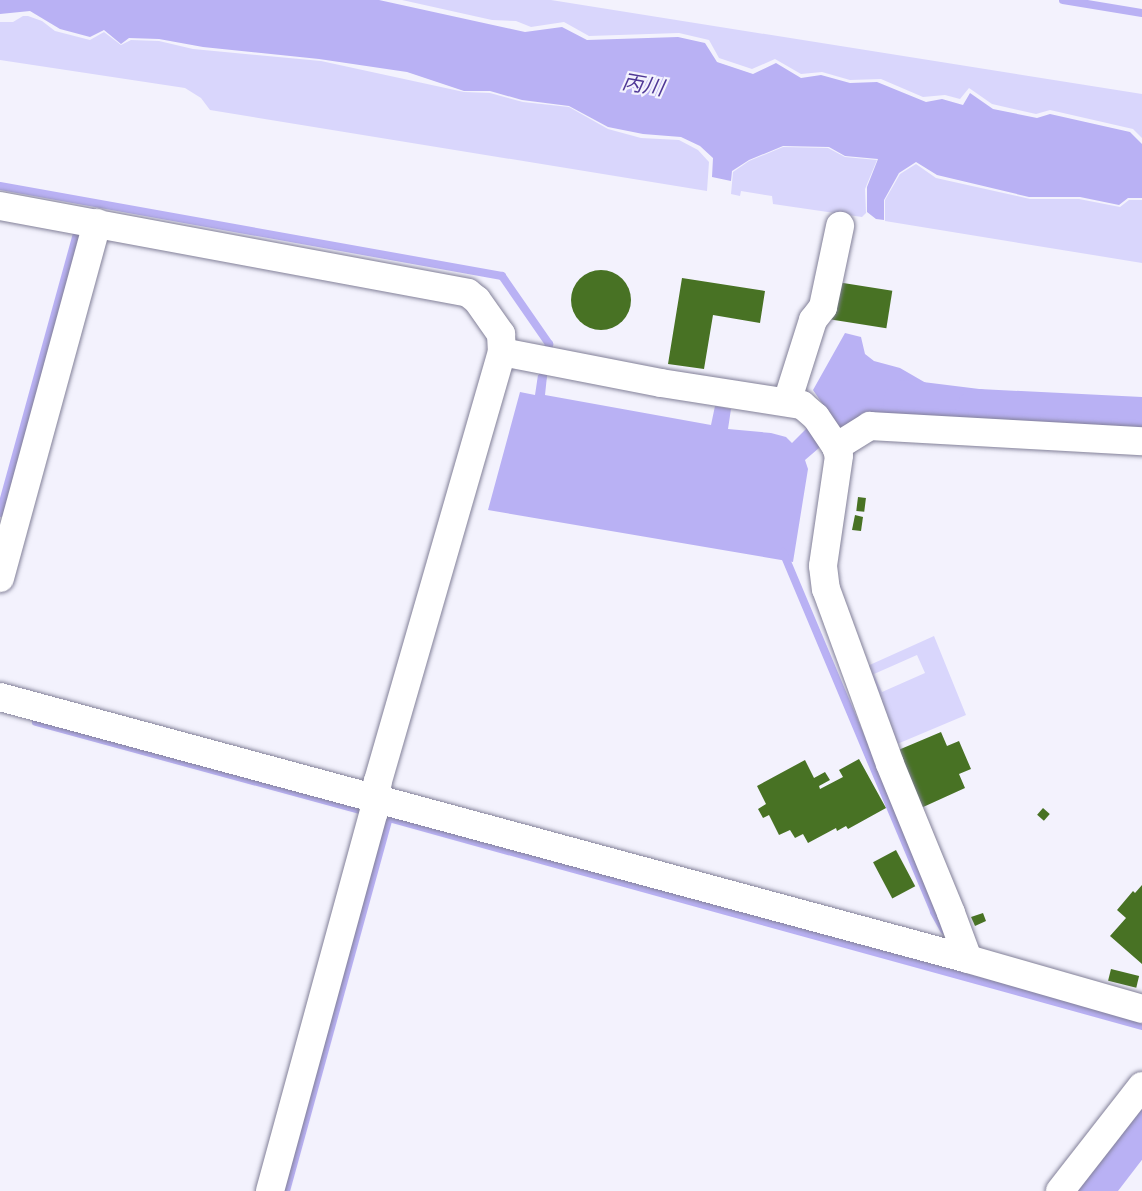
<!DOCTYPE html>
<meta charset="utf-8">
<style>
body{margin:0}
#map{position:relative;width:1142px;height:1191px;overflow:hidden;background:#f3f2fd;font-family:"PT Sans","Noto Sans JP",sans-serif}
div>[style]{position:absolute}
.green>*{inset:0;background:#d9d6fc}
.water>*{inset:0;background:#b9b1f4}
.stream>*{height:8px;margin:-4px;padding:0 4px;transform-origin:4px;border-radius:4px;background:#b9b1f4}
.river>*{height:46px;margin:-23px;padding:0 23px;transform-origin:23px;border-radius:23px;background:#b9b1f4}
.building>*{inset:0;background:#487224;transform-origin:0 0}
.round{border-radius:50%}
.roads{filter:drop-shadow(0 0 2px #828098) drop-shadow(0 0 2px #828098)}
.minor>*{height:28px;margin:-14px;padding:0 14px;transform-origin:14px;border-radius:14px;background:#fff}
span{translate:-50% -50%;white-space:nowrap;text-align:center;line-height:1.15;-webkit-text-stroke:4.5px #f3f2fd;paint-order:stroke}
.water-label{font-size:21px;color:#4f3896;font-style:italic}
</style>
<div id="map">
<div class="green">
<i style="clip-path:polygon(402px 0,551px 0,1142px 94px,1142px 138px,1133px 129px,1050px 110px,1036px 114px,992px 104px,969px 88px,960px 99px,945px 95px,923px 97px,881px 79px,850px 80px,822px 72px,801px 74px,775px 59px,752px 69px,719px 58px,709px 40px,679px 33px,589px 36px,564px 22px,531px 27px,516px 21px,492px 20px)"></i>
<i style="clip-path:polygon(23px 16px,28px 16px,42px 21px,55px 31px,90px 40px,104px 32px,121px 45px,131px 40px,159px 41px,193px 49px,321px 61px,464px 92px,490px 93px,523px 102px,569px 107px,608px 129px,641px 138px,679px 140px,698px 150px,709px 162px,707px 191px,210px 110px,201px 98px,185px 88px,0 60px,0 22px,13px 22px)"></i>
<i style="clip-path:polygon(783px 147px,828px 148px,845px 157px,877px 160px,865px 189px,866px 213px,862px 217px,773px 204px,772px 196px,741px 191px,740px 196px,731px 194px,733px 172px,749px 161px)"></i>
<i style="clip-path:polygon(916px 164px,936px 178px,1030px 199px,1079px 199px,1120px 207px,1129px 200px,1142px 200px,1142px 263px,885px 221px,885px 200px,900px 174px)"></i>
<i style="clip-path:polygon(evenodd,934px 636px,966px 715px,890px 747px,863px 668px,934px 636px,917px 655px,925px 673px,882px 692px,874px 674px,917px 655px)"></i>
</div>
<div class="water">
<i style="clip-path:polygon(0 0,379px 0,525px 32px,562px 27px,587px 40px,678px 37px,705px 43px,717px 62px,753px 74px,776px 63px,801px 78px,821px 75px,850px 83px,877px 82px,926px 102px,942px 99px,963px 105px,970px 93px,993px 109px,1037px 118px,1050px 114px,1130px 132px,1142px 144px,1142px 198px,1128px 198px,1119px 205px,1080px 197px,1029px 197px,937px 175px,916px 162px,899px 173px,884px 200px,884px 220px,876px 219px,867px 212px,867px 187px,878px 159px,845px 156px,829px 147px,783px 146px,749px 160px,732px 171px,731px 181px,712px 177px,713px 158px,700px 146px,681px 137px,643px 134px,608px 127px,569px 106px,522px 100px,490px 91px,464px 91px,407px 72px,319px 59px,203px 47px,159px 39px,129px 38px,121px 44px,104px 30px,90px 37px,60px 29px,30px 11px,0 14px)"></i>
<i style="clip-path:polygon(845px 333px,861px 337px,865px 354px,874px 361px,900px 368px,945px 394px,970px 398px,967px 421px,863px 415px,819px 448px,805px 460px,808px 469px,793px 562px,488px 510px,520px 392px,535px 395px,538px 375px,547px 376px,545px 395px,711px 425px,715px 406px,731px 409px,728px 429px,771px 433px,786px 437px,792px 443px,826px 409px,813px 390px)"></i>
</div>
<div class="stream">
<i style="left:1063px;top:0;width:80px;rotate:9.3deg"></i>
<i style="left:0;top:186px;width:510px;rotate:10.16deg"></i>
<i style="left:502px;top:276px;width:83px;rotate:55.3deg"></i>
<i style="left:549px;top:344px;width:42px;rotate:101deg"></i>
<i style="left:0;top:513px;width:298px;rotate:-74.6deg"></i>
<i style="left:783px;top:552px;width:390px;rotate:67.2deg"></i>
<i style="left:934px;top:912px;width:21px;rotate:61deg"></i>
<i style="left:36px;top:722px;width:339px;rotate:15.2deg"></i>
<i style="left:385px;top:817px;width:785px;rotate:15.43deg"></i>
<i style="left:286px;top:1191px;width:385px;rotate:-74.6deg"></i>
</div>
<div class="river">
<i style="left:906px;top:403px;width:73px;rotate:7.1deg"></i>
<i style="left:978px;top:412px;width:164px;rotate:2.8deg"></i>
<i style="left:1089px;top:1191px;width:87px;rotate:-52.5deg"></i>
</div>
<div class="building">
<i class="round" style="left:571px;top:270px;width:60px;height:60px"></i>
<i style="clip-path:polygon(682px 278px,765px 291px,760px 323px,713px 315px,704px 369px,668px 364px)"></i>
<i style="left:837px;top:282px;width:56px;height:38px;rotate:9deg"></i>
<i style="left:858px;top:497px;width:8px;height:14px;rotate:7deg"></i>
<i style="clip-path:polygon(855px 515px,863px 517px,861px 531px,852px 530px)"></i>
<i style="clip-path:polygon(941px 732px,947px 746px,959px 741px,971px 769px,959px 774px,965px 788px,921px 808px,896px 751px)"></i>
<i style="clip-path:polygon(859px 759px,886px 808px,848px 829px,846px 826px,837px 831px,836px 828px,808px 843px,803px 834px,795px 838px,790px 830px,779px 835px,769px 815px,763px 818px,758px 809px,766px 804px,757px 786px,805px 760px,814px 778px,825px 772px,830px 780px,819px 786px,820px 789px,843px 777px,839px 770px)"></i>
<i style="left:1043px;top:808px;width:9px;height:9px;rotate:41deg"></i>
<i style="left:896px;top:850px;width:41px;height:26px;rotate:62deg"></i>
<i style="clip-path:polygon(1142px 885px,1142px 964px,1110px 936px,1126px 918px,1117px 910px,1133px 891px,1135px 893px)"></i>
<i style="clip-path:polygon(983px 913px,986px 921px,975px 926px,971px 917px)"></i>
<i style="left:1111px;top:969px;width:29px;height:12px;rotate:14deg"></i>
</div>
<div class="roads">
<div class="minor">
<i style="left:0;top:206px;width:476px;rotate:10.5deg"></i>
<i style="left:468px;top:293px;width:11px;rotate:38deg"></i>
<i style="left:477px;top:300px;width:42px;rotate:54.8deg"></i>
<i style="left:501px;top:334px;width:18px;rotate:87deg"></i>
<i style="left:787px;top:402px;width:86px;rotate:-72.4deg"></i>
<i style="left:813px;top:320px;width:16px;rotate:-52deg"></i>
<i style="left:823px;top:307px;width:83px;rotate:-78.1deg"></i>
<i style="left:836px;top:447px;width:40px;rotate:-32deg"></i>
<i style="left:870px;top:426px;width:272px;rotate:3.2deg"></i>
<i style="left:0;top:578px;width:368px;rotate:-74.7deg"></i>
<i style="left:0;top:697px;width:1003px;rotate:15.14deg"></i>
<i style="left:968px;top:959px;width:181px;rotate:16deg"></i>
<i style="left:270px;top:1191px;width:393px;rotate:-74.7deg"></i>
<i style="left:374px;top:812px;width:31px;rotate:-83deg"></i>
<i style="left:378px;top:781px;width:447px;rotate:-73.9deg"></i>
<i style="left:502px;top:352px;width:162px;rotate:11deg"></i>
<i style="left:661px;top:383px;width:143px;rotate:8.9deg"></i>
<i style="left:802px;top:405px;width:18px;rotate:41deg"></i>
<i style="left:816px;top:417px;width:36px;rotate:56deg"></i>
<i style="left:836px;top:447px;width:9px;rotate:72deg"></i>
<i style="left:839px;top:456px;width:111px;rotate:98.3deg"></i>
<i style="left:823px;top:566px;width:23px;rotate:83deg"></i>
<i style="left:826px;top:589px;width:186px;rotate:69.9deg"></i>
<i style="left:890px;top:764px;width:161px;rotate:67.7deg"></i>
<i style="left:951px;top:913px;width:49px;rotate:69.7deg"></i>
<i style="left:1060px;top:1191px;width:133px;rotate:-52deg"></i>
</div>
</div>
<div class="water-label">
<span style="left:643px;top:85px;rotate:10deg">丙川</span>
</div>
</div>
